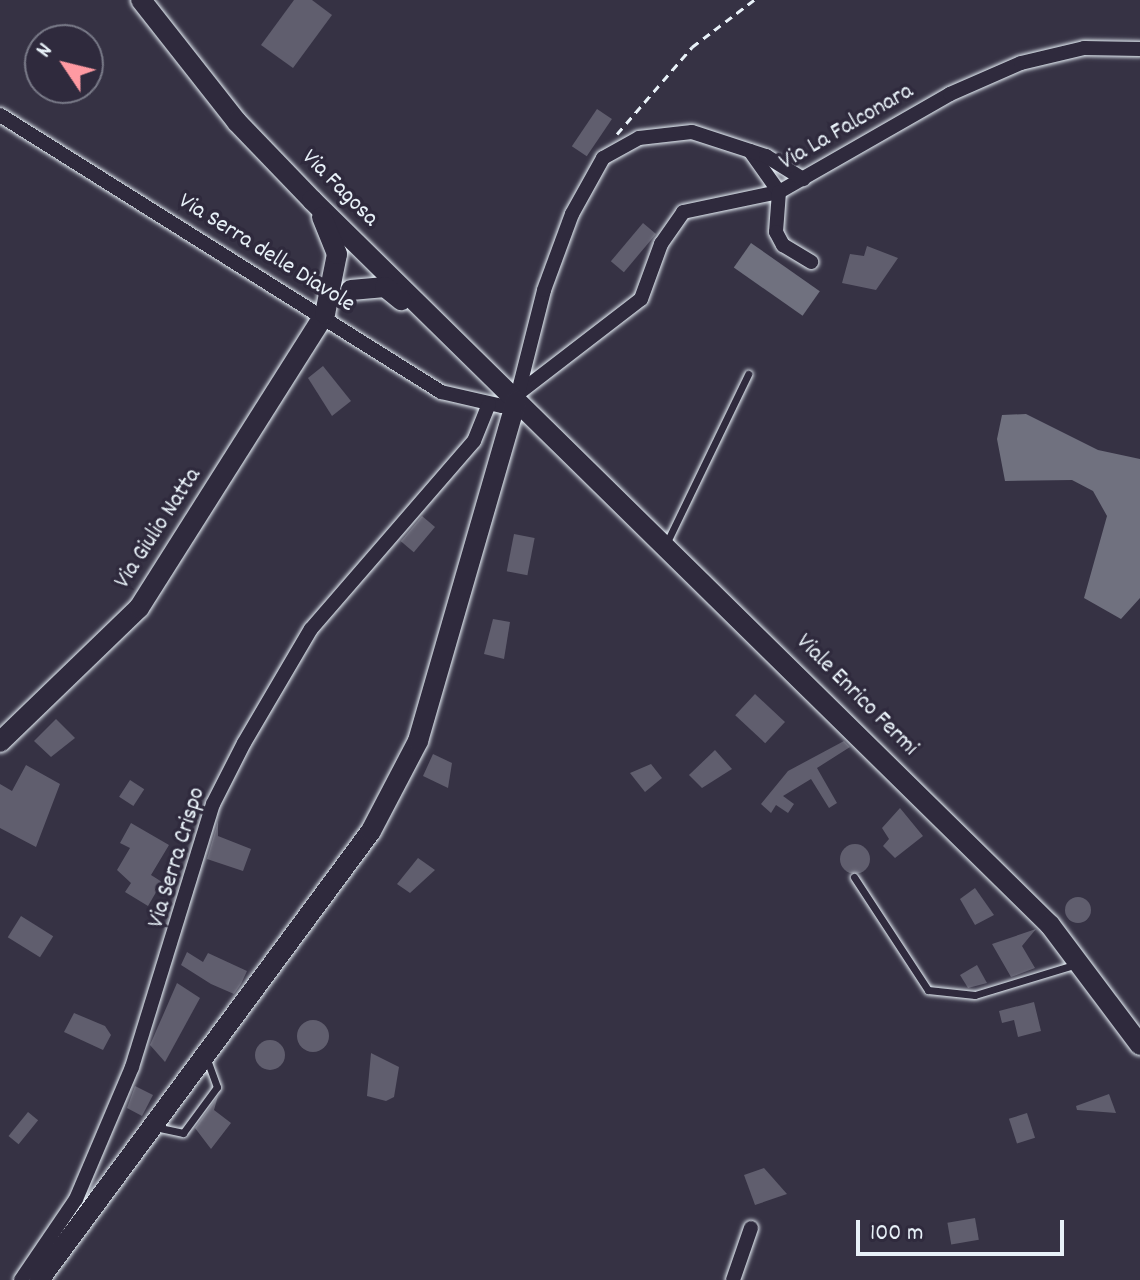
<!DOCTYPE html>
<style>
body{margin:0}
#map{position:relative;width:1140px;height:1280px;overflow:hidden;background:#363244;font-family:Dekko,sans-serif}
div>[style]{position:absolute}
.water>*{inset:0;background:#70717f;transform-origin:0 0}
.building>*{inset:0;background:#605e6e;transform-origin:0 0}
.round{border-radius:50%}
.path>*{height:3px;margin-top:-1.5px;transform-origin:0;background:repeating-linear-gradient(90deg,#e8f1f8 0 8px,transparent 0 14px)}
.roads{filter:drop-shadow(0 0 2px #e8f1f8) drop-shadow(0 0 2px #e8f1f8)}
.lane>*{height:7px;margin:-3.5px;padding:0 3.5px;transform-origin:3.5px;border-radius:3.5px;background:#2f2a3d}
.street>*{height:14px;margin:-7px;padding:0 7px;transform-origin:7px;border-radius:7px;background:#2f2a3d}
.secondary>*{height:20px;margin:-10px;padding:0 10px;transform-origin:10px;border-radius:10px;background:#2f2a3d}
span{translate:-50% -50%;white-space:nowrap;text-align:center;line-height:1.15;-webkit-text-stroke:7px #2f2a3d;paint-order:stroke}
.street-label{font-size:24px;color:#e8f1f8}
.north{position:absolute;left:24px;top:24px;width:80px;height:80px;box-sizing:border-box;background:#2f2a3d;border:2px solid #797a88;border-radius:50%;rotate:305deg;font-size:22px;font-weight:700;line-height:32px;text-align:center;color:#e8f1f8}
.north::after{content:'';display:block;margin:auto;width:28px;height:36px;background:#ff9aa2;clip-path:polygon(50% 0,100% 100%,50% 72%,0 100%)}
.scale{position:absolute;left:856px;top:1220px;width:208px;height:36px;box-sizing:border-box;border:4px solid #e8f1f8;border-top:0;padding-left:10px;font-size:24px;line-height:28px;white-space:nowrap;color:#e8f1f8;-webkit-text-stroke:6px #2f2a3d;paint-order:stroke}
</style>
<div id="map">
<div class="water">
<i style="left:751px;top:243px;width:84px;height:30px;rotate:35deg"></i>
<i style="clip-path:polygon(1026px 414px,1098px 450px,1140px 459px,1140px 598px,1121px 619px,1084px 598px,1107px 516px,1093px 491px,1072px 480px,1005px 481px,997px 439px,1002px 415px)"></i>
</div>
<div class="building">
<i style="clip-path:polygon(294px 0,312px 0,332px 15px,293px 68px,261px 45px)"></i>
<i style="left:597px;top:109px;width:18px;height:45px;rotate:34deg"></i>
<i style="left:643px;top:223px;width:17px;height:50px;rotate:40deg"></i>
<i style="clip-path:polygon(867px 246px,898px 258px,876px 290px,842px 283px,850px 254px,864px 256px)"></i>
<i style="clip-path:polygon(323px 366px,351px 401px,332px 416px,308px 378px)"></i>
<i style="left:422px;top:516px;width:17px;height:33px;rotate:40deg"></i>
<i style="left:514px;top:534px;width:21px;height:38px;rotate:11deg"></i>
<i style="clip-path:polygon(493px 619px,510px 622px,504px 659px,484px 654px)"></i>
<i style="left:755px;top:694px;width:41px;height:29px;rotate:43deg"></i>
<i style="clip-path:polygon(56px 719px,75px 738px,51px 757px,34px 741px)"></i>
<i style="clip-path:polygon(844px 741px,850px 747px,817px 768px,837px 803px,829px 808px,811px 779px,783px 796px,794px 804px,788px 813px,776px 805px,771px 813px,761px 804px,788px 771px)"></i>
<i style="clip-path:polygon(715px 750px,732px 769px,702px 788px,689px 775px)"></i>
<i style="clip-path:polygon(433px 754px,452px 763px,448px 788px,423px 776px)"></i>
<i style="clip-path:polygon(651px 764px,662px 778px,645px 792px,630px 773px)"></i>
<i style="clip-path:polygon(26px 765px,60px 784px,36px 847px,0 828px,0 784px,12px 791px)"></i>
<i style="left:130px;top:780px;width:17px;height:20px;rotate:33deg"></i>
<i style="clip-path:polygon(900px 808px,923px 836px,895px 858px,883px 846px,889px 839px,882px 828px)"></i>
<i style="clip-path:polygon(218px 821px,218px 836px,251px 849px,243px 871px,207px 859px)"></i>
<i style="clip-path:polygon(131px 823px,169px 845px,151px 875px,162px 882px,148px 906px,125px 892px,131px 883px,117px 870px,130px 848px,120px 843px)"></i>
<i class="round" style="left:840px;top:844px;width:30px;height:30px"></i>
<i style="clip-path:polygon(418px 858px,435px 870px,410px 893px,397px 884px)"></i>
<i style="clip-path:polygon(975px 888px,994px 915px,975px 925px,960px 899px)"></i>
<i class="round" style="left:1065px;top:897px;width:26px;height:26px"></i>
<i style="left:21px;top:916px;width:38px;height:25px;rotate:32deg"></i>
<i style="clip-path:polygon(1036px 929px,1022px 946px,1035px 968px,1011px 977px,992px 944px)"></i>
<i style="clip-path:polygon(187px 952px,203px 962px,208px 953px,247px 971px,241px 984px,234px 994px,211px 984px,181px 965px)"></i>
<i style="clip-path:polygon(977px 965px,987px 983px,968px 988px,960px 975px)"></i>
<i style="clip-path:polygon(177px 983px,200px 998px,165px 1062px,150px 1045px)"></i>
<i style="clip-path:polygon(1034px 1002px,1041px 1031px,1018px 1037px,1014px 1020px,1002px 1023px,999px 1011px)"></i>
<i style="clip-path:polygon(74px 1013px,105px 1026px,111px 1035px,103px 1050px,64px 1032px)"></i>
<i class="round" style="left:297px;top:1020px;width:32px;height:32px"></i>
<i class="round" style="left:255px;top:1040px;width:30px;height:30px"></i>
<i style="clip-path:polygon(371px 1053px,399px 1067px,394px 1097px,386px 1101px,367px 1096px)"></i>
<i style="clip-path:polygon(135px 1086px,153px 1095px,142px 1116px,127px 1108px)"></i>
<i style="clip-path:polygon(1109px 1094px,1116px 1113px,1077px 1110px,1076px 1106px)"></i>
<i style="clip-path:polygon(218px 1096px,214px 1110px,231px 1123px,211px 1149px,195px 1128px)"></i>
<i style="left:28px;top:1112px;width:13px;height:31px;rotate:39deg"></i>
<i style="left:1027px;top:1113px;width:26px;height:19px;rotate:72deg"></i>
<i style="clip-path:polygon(764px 1168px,787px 1194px,755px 1205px,744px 1175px)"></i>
<i style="left:975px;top:1218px;width:22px;height:28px;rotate:80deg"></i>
</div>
<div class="path">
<i style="left:617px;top:134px;width:115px;rotate:-49.2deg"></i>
<i style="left:692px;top:47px;width:78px;rotate:-37.2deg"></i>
</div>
<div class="roads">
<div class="lane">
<i style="left:666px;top:544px;width:189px;rotate:-64.2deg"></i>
<i style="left:854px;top:877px;width:135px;rotate:56.8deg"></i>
<i style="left:928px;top:990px;width:47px;rotate:6.1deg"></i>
<i style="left:975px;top:995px;width:107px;rotate:-16.9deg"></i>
<i style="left:155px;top:1127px;width:29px;rotate:12deg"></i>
<i style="left:183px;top:1133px;width:57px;rotate:-53.5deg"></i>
<i style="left:217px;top:1087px;width:30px;rotate:-110deg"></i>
</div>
<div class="street">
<i style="left:0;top:115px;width:521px;rotate:32.13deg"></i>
<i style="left:441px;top:392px;width:63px;rotate:12.9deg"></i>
<i style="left:502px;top:406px;width:175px;rotate:-37.6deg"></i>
<i style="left:641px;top:299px;width:59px;rotate:-70deg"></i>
<i style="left:661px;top:244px;width:39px;rotate:-55deg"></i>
<i style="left:683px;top:212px;width:98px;rotate:-11.8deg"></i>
<i style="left:779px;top:192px;width:197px;rotate:-29.8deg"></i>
<i style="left:950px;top:94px;width:77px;rotate:-23.6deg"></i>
<i style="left:1021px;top:63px;width:65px;rotate:-13.4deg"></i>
<i style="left:1084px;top:48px;width:56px;rotate:1deg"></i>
<i style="left:750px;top:151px;width:50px;rotate:54.7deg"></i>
<i style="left:779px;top:192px;width:40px;rotate:94.3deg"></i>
<i style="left:776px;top:232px;width:15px;rotate:62deg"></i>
<i style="left:783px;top:245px;width:33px;rotate:31deg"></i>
<i style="left:516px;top:401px;width:114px;rotate:-75.8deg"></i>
<i style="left:544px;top:290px;width:81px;rotate:-69.8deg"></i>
<i style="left:572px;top:214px;width:64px;rotate:-61deg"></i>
<i style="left:603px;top:158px;width:41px;rotate:-29.1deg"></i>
<i style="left:639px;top:138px;width:53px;rotate:-6.5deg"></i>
<i style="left:692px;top:132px;width:78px;rotate:18deg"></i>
<i style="left:766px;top:156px;width:44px;rotate:31.9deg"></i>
<i style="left:21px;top:1280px;width:98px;rotate:-55.8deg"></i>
<i style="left:76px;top:1199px;width:143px;rotate:-67deg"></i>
<i style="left:132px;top:1067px;width:275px;rotate:-72.9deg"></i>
<i style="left:213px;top:804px;width:68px;rotate:-63.1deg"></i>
<i style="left:244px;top:743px;width:132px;rotate:-59.6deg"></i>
<i style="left:311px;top:629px;width:249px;rotate:-49.1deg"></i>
<i style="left:474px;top:441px;width:40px;rotate:-68deg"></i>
<i style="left:733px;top:1280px;width:55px;rotate:-70.9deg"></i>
</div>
<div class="secondary">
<i style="left:141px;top:0;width:155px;rotate:51.8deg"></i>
<i style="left:237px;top:122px;width:108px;rotate:46.1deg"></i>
<i style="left:312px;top:200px;width:1035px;rotate:44.49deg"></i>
<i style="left:1050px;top:925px;width:150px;rotate:53.1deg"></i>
<i style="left:351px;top:290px;width:34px;rotate:-5deg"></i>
<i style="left:385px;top:287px;width:21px;rotate:39deg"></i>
<i style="left:0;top:742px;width:193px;rotate:-44deg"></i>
<i style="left:139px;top:608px;width:348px;rotate:-57.7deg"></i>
<i style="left:325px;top:314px;width:61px;rotate:-78.7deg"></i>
<i style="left:337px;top:254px;width:40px;rotate:-112deg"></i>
<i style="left:39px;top:1280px;width:558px;rotate:-53.52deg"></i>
<i style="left:371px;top:831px;width:102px;rotate:-62.4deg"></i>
<i style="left:418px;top:741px;width:354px;rotate:-73.9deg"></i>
</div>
</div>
<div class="street-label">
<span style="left:847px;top:128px;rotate:-30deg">Via La Falconara</span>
<span style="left:339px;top:189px;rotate:45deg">Via Fagosa</span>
<span style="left:266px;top:254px;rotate:32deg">Via Serra delle Diavole</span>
<span style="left:159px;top:529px;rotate:-57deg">Via Giulio Natta</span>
<span style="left:856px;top:696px;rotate:45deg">Viale Enrico Fermi</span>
<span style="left:178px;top:858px;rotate:-73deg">Via Serra Crispo</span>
</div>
<div class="north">N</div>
<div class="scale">100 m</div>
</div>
